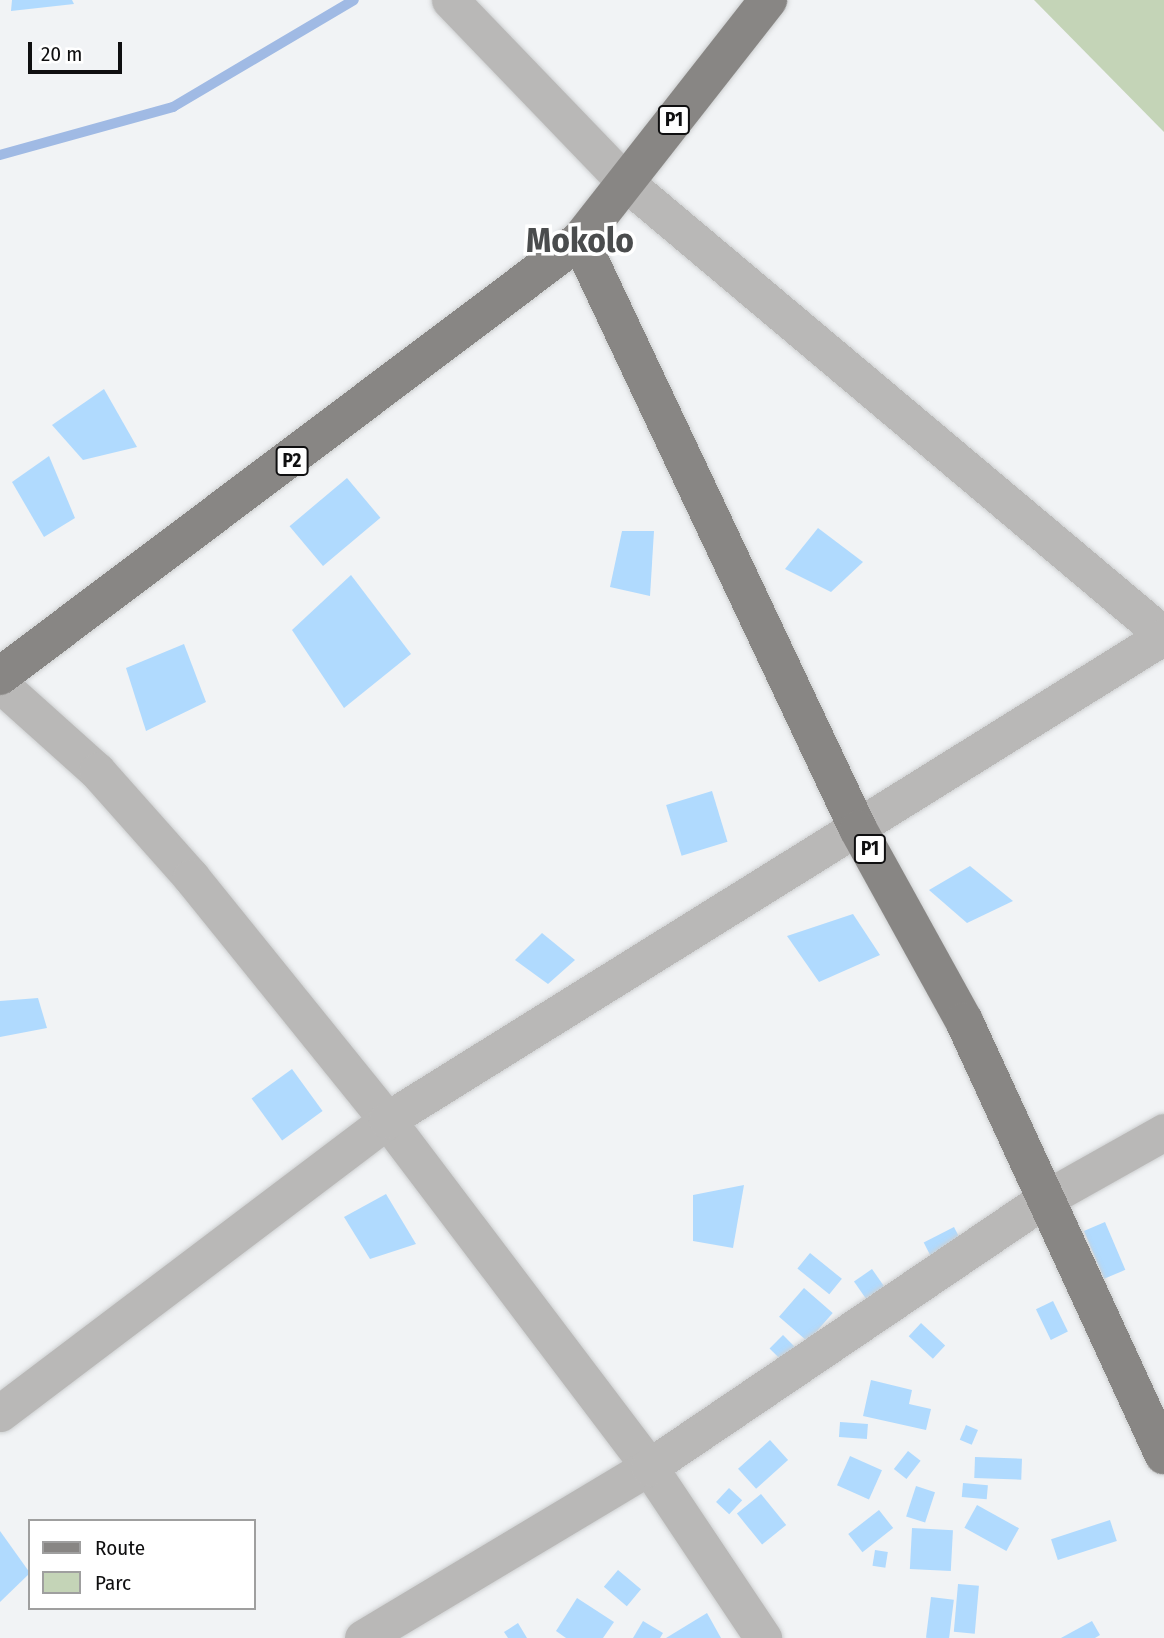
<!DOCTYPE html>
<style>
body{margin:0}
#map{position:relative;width:1164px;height:1638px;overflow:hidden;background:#f1f3f5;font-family:"Fira Sans Condensed",sans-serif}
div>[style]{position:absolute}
.green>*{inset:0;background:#c4d4b7}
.stream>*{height:10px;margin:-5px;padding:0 5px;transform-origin:5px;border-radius:5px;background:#a0bae4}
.building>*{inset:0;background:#b0dafe;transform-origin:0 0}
.roads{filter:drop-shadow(0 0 2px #cdcfd0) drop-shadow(0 0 2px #cdcfd0)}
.minor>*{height:37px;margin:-18.5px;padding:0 18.5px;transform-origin:18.5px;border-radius:18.5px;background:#b9b8b7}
.primary>*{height:38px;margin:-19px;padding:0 19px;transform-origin:19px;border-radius:19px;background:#888684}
span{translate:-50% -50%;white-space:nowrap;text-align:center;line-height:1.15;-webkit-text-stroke:7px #fff;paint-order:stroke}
.shield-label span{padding:2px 5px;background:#fff;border:2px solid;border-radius:5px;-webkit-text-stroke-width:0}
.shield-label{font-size:19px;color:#0f0f10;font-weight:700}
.town-label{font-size:35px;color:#4a4c4d;font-weight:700}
.legend{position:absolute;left:28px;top:1519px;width:228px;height:91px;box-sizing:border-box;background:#fff;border:2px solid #9f9f9f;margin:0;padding:9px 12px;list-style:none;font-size:21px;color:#0f0f10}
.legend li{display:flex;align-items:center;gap:14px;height:35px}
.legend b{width:35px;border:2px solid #9f9f9f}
.scale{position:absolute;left:28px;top:42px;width:94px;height:32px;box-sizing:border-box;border:4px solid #0f0f10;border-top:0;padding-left:9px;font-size:21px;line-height:24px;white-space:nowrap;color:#0f0f10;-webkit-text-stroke:5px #fff;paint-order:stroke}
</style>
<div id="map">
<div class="green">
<i style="clip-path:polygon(1034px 0,1164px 0,1164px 132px)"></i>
</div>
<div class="stream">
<i style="left:0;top:155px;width:180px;rotate:-15.5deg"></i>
<i style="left:173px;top:107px;width:210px;rotate:-30.6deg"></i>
</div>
<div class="building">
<i style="clip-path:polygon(12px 0,72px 0,74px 4px,11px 11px)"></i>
<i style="clip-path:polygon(104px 389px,137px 447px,83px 460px,52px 425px)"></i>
<i style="clip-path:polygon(49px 456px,75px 518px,44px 537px,12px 482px)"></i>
<i style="left:347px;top:478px;width:52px;height:75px;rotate:50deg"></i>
<i style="clip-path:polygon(818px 528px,863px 562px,831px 592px,785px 569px)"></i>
<i style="clip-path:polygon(622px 531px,654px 531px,650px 596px,610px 587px)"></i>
<i style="clip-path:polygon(351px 575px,411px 654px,344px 708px,292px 630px)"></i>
<i style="clip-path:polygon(184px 644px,206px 702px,146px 731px,126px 668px)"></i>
<i style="left:712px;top:791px;width:53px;height:48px;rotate:73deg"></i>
<i style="clip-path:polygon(970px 866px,1013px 901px,967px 923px,929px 890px)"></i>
<i style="clip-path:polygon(853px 914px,880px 955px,819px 982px,787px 936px)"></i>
<i style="clip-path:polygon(542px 933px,575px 960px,548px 984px,515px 960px)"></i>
<i style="clip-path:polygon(38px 998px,47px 1028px,0 1037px,0 1001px)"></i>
<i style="left:292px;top:1069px;width:52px;height:50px;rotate:54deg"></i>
<i style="clip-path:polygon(744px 1185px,733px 1248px,693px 1241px,693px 1195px)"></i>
<i style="clip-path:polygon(386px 1194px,416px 1244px,370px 1259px,344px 1217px)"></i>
<i style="left:1105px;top:1222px;width:52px;height:23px;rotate:67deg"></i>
<i style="left:954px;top:1227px;width:18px;height:34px;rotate:63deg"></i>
<i style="left:810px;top:1253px;width:41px;height:20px;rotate:39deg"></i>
<i style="left:872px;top:1269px;width:21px;height:22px;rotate:55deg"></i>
<i style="left:804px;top:1288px;width:38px;height:38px;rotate:41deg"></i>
<i style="left:1053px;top:1301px;width:34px;height:19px;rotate:64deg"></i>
<i style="left:921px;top:1323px;width:33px;height:18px;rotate:43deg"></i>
<i style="left:783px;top:1335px;width:20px;height:19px;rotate:45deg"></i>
<i style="clip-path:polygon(871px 1380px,912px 1390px,909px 1404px,931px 1409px,926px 1430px,863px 1416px)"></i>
<i style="left:840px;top:1422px;width:28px;height:15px;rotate:4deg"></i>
<i style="left:966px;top:1425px;width:13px;height:16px;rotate:23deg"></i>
<i style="left:770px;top:1440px;width:27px;height:43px;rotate:48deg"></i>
<i style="left:908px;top:1451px;width:16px;height:23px;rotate:38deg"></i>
<i style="left:850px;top:1456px;width:35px;height:32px;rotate:24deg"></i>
<i style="left:975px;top:1457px;width:47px;height:21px;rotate:2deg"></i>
<i style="left:963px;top:1483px;width:25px;height:14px;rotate:5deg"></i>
<i style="left:916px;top:1486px;width:20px;height:32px;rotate:18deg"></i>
<i style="left:729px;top:1488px;width:18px;height:19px;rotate:43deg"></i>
<i style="left:761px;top:1494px;width:40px;height:31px;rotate:51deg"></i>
<i style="left:977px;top:1505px;width:48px;height:26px;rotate:29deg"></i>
<i style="left:879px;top:1510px;width:23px;height:39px;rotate:52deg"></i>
<i style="left:1110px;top:1520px;width:22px;height:62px;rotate:72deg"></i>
<i style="left:912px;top:1528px;width:41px;height:41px;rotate:3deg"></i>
<i style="clip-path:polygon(0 1531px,30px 1573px,0 1602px)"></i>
<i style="left:875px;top:1550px;width:13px;height:16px;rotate:9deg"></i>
<i style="left:618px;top:1570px;width:30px;height:22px;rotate:40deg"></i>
<i style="left:958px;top:1584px;width:21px;height:48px;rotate:5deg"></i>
<i style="left:931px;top:1597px;width:23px;height:41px;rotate:7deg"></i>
<i style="clip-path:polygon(577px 1598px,614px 1622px,603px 1638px,566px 1638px,556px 1631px)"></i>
<i style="clip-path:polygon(707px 1613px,721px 1638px,666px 1638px)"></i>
<i style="clip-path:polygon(643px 1621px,663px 1633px,660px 1638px,633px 1638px)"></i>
<i style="clip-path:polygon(1092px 1621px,1100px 1635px,1095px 1638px,1061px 1638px)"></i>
<i style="clip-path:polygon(518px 1623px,527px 1638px,508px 1638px,504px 1632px)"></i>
</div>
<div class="roads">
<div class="minor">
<i style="left:450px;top:0;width:252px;rotate:46.1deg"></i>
<i style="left:625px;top:182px;width:704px;rotate:40.05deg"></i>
<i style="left:0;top:684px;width:130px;rotate:41.9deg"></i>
<i style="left:97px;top:771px;width:142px;rotate:48.4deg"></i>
<i style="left:191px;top:877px;width:312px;rotate:51.1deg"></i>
<i style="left:387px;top:1120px;width:435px;rotate:52.9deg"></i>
<i style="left:649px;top:1467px;width:206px;rotate:56.3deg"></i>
<i style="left:0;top:1413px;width:485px;rotate:-37.1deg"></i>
<i style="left:387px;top:1120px;width:915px;rotate:-31.92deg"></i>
<i style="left:363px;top:1638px;width:333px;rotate:-30.9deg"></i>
<i style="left:649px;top:1467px;width:476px;rotate:-34.1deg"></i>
<i style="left:1043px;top:1200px;width:139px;rotate:-29.3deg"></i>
</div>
<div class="primary">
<i style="left:580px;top:240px;width:651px;rotate:64.73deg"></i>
<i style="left:858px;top:829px;width:219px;rotate:61.1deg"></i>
<i style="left:964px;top:1021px;width:478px;rotate:65.3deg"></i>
<i style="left:0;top:676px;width:726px;rotate:-36.93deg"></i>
<i style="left:580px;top:240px;width:305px;rotate:-51.9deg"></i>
</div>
</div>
<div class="shield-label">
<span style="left:674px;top:120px">P1</span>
<span style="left:292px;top:461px">P2</span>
<span style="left:870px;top:849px">P1</span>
</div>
<div class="town-label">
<span style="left:580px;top:240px">Mokolo</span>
</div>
<ul class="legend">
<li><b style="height:9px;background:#888684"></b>Route</li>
<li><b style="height:19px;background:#c4d4b7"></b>Parc</li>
</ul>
<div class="scale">20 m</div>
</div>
